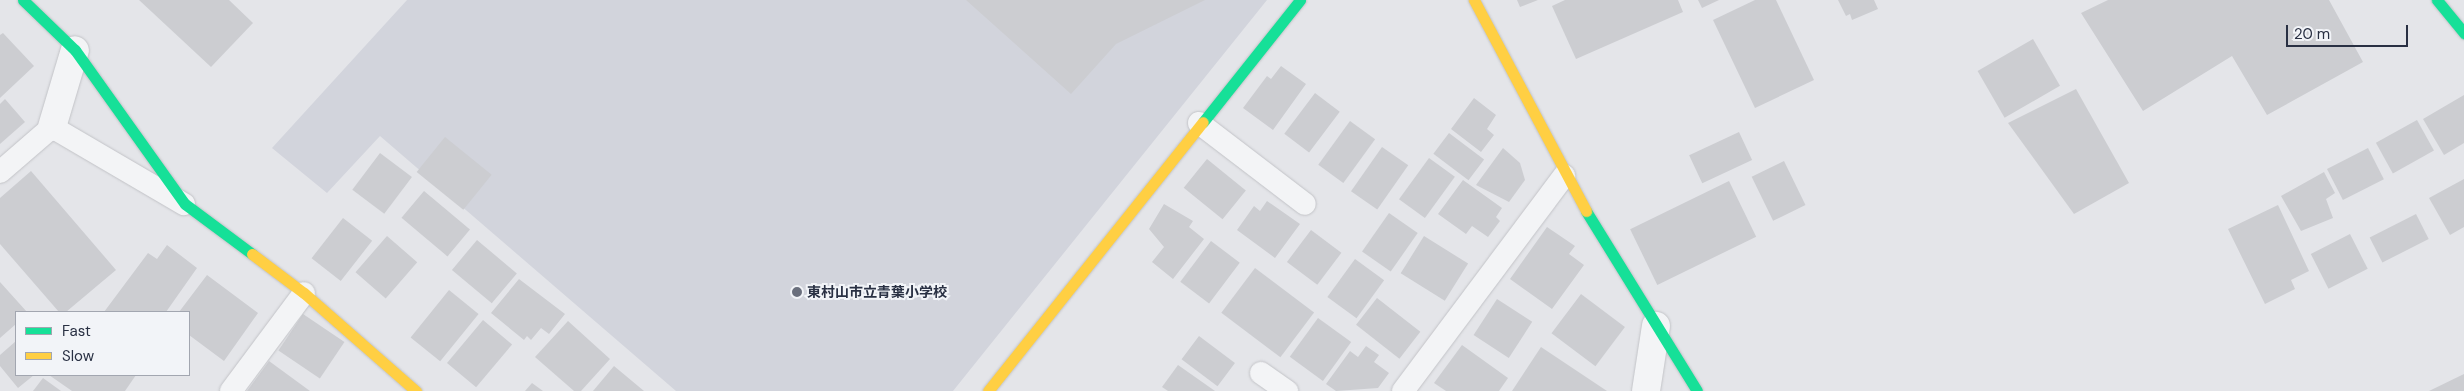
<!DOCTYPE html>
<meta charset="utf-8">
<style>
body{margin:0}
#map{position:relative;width:2464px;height:391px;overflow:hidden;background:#e4e5e9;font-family:"DM Sans","Noto Sans JP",sans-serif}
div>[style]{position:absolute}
.built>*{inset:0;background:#d2d4dc}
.building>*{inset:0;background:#cccdd1;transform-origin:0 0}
.roads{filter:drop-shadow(0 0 1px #c2c3c7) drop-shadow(0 0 1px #c2c3c7)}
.lane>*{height:22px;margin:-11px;padding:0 11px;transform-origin:11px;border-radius:11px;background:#f3f4f6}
.street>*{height:28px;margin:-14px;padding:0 14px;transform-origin:14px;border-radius:14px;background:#f3f4f6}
.fast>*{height:11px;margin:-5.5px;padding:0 5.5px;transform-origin:5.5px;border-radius:5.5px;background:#16e098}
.slow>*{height:11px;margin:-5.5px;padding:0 5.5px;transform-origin:5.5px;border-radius:5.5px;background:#ffcf43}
.dots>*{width:14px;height:14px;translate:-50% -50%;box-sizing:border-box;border:2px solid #f2f4f8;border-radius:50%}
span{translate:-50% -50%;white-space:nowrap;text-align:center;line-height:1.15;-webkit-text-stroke:4px #f2f4f8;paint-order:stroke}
.poi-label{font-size:14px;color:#293043;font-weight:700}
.left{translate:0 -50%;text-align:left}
.legend{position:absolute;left:15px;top:311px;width:175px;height:65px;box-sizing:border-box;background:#f2f4f8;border:1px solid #a2a6b0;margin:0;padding:6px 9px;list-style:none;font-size:15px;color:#293043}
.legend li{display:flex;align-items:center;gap:10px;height:25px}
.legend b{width:25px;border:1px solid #a2a6b0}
.scale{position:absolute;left:2286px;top:25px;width:122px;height:22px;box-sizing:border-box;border:2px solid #293043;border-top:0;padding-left:6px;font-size:15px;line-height:18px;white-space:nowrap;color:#293043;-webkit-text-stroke:4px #f2f4f8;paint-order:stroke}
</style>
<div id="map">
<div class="built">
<i style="clip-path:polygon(407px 0,1267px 0,953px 391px,676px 391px,380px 136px,327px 193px,272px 148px)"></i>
</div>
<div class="building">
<i style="clip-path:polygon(139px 0,229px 0,253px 23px,211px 67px)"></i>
<i style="clip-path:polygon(966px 0,1205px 0,1116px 44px,1071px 94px)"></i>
<i style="clip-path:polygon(1517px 0,1538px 0,1520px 7px)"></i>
<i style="clip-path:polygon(1565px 0,1678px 0,1683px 12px,1576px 59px,1552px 6px)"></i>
<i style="clip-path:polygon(1698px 0,1719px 0,1702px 8px)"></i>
<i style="clip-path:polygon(1755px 0,1776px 0,1814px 80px,1755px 108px,1713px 20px)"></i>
<i style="clip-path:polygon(1838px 0,1874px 0,1878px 9px,1852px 20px,1850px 14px,1846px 16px)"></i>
<i style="clip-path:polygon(2108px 0,2329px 0,2363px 62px,2267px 115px,2232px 56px,2143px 111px,2081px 13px)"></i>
<i style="clip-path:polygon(3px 33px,34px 66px,0 98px,0 35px)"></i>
<i style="left:2033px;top:39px;width:54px;height:64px;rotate:60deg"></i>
<i style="clip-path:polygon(1281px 66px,1306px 84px,1273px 130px,1243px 108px,1267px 76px,1271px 79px)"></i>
<i style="clip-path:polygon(2076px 89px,2129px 183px,2074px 214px,2008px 123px)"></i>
<i style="left:1315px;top:93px;width:31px;height:51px;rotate:37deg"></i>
<i style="clip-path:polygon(2464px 95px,2464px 143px,2444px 155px,2423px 119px)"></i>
<i style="clip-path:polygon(1474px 98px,1496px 115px,1487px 129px,1494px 135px,1481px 152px,1451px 129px)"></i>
<i style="clip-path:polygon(5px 99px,25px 122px,0 144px,0 104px)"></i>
<i style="left:2417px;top:120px;width:35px;height:47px;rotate:61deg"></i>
<i style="left:1350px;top:121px;width:31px;height:54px;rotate:36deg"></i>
<i style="left:1739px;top:132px;width:31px;height:55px;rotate:65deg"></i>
<i style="left:1449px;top:133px;width:44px;height:26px;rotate:37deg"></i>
<i style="left:445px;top:137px;width:60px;height:45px;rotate:39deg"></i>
<i style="left:1382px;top:147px;width:32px;height:54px;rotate:35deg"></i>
<i style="clip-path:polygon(1503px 148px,1520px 163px,1525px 180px,1509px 202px,1476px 185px)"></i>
<i style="left:2368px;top:148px;width:35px;height:46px;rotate:63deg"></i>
<i style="left:380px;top:153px;width:40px;height:46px;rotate:37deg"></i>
<i style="left:1429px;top:158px;width:32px;height:51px;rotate:36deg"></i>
<i style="left:1207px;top:159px;width:50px;height:37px;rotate:39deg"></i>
<i style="left:1784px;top:161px;width:49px;height:36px;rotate:64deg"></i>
<i style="clip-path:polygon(31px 171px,116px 270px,66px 312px,59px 312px,0 244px,0 198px)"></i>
<i style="clip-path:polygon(2324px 172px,2335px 193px,2326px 199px,2333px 218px,2301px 231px,2281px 196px)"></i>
<i style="clip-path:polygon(2464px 179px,2464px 227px,2450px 235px,2429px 198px)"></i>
<i style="clip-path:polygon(1463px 180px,1502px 208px,1496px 217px,1500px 221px,1488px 237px,1472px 226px,1466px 234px,1438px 214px)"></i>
<i style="left:1729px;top:181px;width:62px;height:110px;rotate:64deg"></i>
<i style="left:424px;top:191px;width:60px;height:35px;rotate:40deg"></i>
<i style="clip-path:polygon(1267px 201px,1300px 224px,1275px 258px,1237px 230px,1254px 206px,1260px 211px)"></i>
<i style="clip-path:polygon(1164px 204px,1193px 221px,1189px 227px,1204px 239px,1173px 279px,1152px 262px,1164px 247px,1149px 229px)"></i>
<i style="clip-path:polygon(2278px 205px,2309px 271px,2291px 280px,2295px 289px,2265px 304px,2228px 229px)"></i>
<i style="left:1389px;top:213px;width:35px;height:47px;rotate:35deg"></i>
<i style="left:2416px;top:214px;width:28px;height:52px;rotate:63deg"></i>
<i style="left:343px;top:218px;width:37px;height:51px;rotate:38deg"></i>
<i style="clip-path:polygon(1547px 227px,1575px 246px,1569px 254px,1584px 265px,1552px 309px,1510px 279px)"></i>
<i style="left:1311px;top:230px;width:38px;height:40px;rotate:37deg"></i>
<i style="left:2350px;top:234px;width:39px;height:44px;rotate:63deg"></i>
<i style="left:387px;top:236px;width:40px;height:48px;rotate:41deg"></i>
<i style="left:1424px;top:236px;width:52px;height:44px;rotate:32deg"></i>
<i style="left:477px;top:240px;width:52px;height:39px;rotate:40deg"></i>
<i style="left:1211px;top:241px;width:36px;height:51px;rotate:37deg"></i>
<i style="clip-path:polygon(167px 245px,197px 268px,166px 312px,104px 312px,148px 253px,157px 259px)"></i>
<i style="left:1355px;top:259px;width:36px;height:47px;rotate:36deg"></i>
<i style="left:1255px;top:268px;width:74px;height:56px;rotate:37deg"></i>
<i style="clip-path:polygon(207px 275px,258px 313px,224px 361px,189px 335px,189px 312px,179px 312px)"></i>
<i style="clip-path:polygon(519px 279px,565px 314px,549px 334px,541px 328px,531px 340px,527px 336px,524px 340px,491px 313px)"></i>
<i style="clip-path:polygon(0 282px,27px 312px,16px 312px,16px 324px,0 338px)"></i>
<i style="left:449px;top:290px;width:38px;height:61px;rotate:39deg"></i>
<i style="left:1581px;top:294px;width:55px;height:49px;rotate:37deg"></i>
<i style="left:1377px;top:298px;width:55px;height:34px;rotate:38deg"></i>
<i style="left:1497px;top:299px;width:42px;height:43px;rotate:33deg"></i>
<i style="left:303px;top:314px;width:50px;height:44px;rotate:34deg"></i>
<i style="left:1318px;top:318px;width:41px;height:48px;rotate:36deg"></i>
<i style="left:483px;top:320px;width:38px;height:56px;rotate:40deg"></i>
<i style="clip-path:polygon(568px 321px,610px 359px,581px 391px,574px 391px,535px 357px)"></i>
<i style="left:1199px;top:336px;width:45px;height:29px;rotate:37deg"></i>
<i style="clip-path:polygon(16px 341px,16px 375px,34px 375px,18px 388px,0 366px,0 355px)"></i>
<i style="clip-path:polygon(1462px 345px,1508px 378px,1499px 391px,1446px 391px,1434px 383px)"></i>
<i style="clip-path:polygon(1366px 346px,1379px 355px,1374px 362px,1389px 373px,1378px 388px,1336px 391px,1326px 384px,1350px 351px,1358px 357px)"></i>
<i style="clip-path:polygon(1541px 347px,1607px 391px,1512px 391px)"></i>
<i style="clip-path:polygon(269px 361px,310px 391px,247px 391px)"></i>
<i style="clip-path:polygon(1178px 365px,1215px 391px,1168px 391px,1162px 387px)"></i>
<i style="clip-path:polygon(614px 366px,644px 391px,593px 391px)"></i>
<i style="clip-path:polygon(2464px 374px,2464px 391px,2429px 391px)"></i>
<i style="clip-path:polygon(49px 375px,136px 375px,125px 391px,72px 391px)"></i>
<i style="clip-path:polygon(43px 378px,61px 391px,33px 391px)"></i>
<i style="clip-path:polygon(532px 383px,543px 391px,525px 391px)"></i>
</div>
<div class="roads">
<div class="lane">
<i style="left:1199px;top:123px;width:133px;rotate:37.4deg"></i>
<i style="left:0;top:172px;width:69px;rotate:-40.9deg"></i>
<i style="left:52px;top:127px;width:153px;rotate:30.3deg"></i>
<i style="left:1261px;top:373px;width:32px;rotate:35deg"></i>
<i style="left:231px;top:391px;width:122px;rotate:-53.3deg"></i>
<i style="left:1403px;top:391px;width:269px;rotate:-53.2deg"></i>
</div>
<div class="street">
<i style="left:52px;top:127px;width:80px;rotate:-73.4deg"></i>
<i style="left:1646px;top:391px;width:66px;rotate:-81.3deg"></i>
</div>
<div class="fast">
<i style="left:23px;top:0;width:72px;rotate:43.9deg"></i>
<i style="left:75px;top:50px;width:189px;rotate:54.5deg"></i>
<i style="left:185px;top:204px;width:84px;rotate:36.7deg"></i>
<i style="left:2437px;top:0;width:43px;rotate:50.7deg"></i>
<i style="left:1203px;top:122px;width:156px;rotate:-51.5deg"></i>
<i style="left:1586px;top:211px;width:211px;rotate:58.3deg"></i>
</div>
<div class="slow">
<i style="left:1474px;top:0;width:239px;rotate:62deg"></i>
<i style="left:252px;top:254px;width:65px;rotate:36.9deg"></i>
<i style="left:304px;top:293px;width:149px;rotate:41.2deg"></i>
<i style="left:988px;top:391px;width:344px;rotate:-51.4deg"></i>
</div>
</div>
<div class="dots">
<i style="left:797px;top:292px;background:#6a6f7d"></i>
</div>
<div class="poi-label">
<span class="left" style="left:807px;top:292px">東村山市立青葉小学校</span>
</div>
<ul class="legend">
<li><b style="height:6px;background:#16e098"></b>Fast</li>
<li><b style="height:6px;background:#ffcf43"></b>Slow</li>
</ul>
<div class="scale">20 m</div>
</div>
